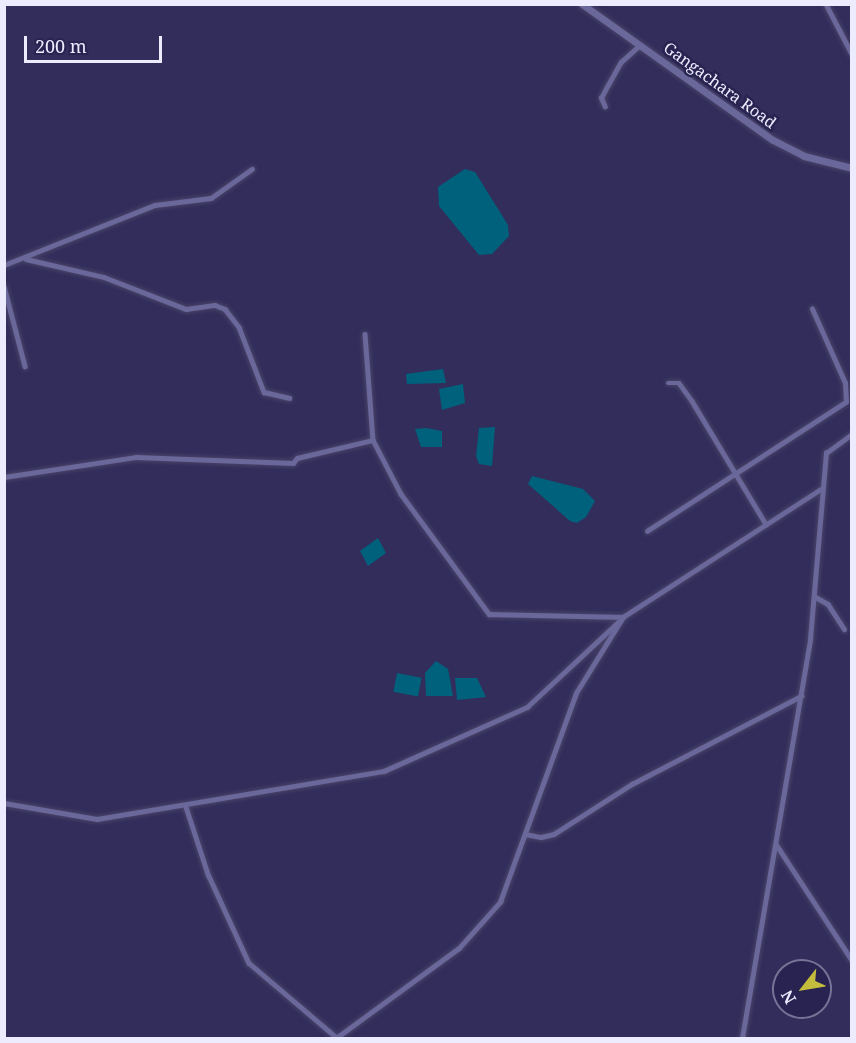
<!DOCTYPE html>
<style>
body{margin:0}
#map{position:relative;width:856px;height:1043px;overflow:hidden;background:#322d5b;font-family:"Noto Serif",serif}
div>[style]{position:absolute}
.water>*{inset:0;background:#00617c;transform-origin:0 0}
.roads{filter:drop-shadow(0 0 2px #494469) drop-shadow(0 0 2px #494469)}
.street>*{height:4.5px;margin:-2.25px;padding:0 2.25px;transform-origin:2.25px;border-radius:2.25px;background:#6a679a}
.secondary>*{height:7px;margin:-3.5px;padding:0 3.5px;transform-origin:3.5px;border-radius:3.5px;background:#6a679a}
span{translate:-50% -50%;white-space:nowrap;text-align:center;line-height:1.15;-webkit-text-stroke:5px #282350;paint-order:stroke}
.street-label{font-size:16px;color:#ececfe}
.frame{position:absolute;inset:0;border:6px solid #ececfe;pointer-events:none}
.north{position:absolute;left:772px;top:959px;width:60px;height:60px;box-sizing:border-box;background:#282350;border:2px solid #767396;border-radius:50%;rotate:239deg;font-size:16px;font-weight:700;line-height:24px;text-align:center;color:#ececfe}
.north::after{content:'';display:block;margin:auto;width:21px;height:27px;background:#c4bc3d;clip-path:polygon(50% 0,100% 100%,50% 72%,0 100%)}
.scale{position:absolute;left:24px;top:36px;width:138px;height:27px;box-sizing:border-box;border:3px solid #ececfe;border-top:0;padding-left:8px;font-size:18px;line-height:21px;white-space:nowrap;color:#ececfe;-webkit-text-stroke:4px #282350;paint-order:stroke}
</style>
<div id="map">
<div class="water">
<i style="clip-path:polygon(465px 169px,475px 172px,508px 225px,509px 236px,492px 254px,479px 255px,439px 206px,438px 187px)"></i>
<i style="clip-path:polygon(443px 369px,446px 383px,407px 384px,406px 374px)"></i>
<i style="clip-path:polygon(463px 384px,465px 403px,442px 410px,439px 389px)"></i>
<i style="clip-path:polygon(495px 427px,492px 466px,479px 464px,476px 456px,479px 428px)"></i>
<i style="clip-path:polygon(426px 428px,442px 431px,442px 447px,421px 447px,415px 429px)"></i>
<i style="clip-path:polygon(532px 476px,583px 489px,595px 501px,586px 517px,577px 523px,570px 521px,528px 484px)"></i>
<i style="clip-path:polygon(378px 538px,386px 553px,368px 566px,360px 551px)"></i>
<i style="clip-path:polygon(436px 661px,448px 669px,453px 696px,426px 696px,425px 673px)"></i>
<i style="left:397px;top:673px;width:25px;height:19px;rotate:11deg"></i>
<i style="clip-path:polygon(455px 678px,477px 678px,486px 697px,457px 700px)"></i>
</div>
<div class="roads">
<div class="street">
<i style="left:826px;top:4px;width:56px;rotate:62.5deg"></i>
<i style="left:605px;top:107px;width:10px;rotate:-114deg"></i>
<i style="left:601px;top:98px;width:15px;rotate:-62deg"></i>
<i style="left:608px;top:85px;width:26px;rotate:-61deg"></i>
<i style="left:621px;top:62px;width:25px;rotate:-42deg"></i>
<i style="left:26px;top:259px;width:80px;rotate:13deg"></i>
<i style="left:104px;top:277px;width:88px;rotate:21.3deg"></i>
<i style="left:186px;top:309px;width:29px;rotate:-8deg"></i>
<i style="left:215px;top:305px;width:11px;rotate:22deg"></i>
<i style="left:225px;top:309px;width:23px;rotate:52deg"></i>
<i style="left:239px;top:327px;width:70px;rotate:69deg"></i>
<i style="left:264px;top:392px;width:26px;rotate:13deg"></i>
<i style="left:4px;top:265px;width:162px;rotate:-21.7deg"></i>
<i style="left:155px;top:205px;width:56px;rotate:-7.1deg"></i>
<i style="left:211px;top:198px;width:50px;rotate:-35.3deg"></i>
<i style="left:4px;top:286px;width:83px;rotate:75.3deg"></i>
<i style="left:365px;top:334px;width:106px;rotate:85.7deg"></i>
<i style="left:373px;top:440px;width:61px;rotate:62.6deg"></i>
<i style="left:401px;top:494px;width:149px;rotate:53.7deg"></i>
<i style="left:489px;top:614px;width:134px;rotate:1.3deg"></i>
<i style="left:668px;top:383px;width:11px"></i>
<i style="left:679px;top:383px;width:22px;rotate:54deg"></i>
<i style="left:692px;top:401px;width:144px;rotate:59deg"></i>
<i style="left:4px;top:477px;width:134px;rotate:-8.6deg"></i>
<i style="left:136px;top:457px;width:157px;rotate:2.2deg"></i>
<i style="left:293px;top:463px;width:6px;rotate:-51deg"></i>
<i style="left:297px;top:458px;width:78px;rotate:-13.3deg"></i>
<i style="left:647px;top:531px;width:237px;rotate:-33deg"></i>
<i style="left:846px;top:402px;width:19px;rotate:-93deg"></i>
<i style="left:845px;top:383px;width:81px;rotate:-114deg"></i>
<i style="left:814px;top:596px;width:16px;rotate:30deg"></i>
<i style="left:828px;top:604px;width:30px;rotate:57deg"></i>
<i style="left:4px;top:803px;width:94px;rotate:9.8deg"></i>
<i style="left:97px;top:819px;width:291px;rotate:-9.5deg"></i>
<i style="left:384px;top:771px;width:157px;rotate:-24.1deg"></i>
<i style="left:527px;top:707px;width:125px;rotate:-43deg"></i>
<i style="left:186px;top:807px;width:71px;rotate:71.8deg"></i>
<i style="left:208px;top:874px;width:98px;rotate:65.3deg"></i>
<i style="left:249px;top:963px;width:116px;rotate:40.4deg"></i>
<i style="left:525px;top:834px;width:16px;rotate:11deg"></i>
<i style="left:541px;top:837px;width:13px;rotate:-13deg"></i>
<i style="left:554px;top:834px;width:93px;rotate:-32.7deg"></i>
<i style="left:632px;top:784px;width:191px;rotate:-27.5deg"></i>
<i style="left:776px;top:844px;width:139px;rotate:56.8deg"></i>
<i style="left:336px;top:1038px;width:152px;rotate:-36.2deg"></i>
<i style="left:459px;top:948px;width:62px;rotate:-48.3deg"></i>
<i style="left:500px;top:902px;width:222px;rotate:-70deg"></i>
<i style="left:576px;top:693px;width:89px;rotate:-58.3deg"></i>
<i style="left:623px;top:617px;width:236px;rotate:-32.9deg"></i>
<i style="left:742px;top:1038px;width:405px;rotate:-80.3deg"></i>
<i style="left:810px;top:639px;width:187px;rotate:-85.1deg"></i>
<i style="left:826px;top:453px;width:32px;rotate:-36deg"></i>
</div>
<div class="secondary">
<i style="left:582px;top:4px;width:234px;rotate:35.5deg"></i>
<i style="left:773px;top:140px;width:35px;rotate:27deg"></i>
<i style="left:804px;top:156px;width:49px;rotate:14deg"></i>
</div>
</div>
<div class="street-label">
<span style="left:720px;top:85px;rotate:36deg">Gangachara Road</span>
</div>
<div class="frame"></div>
<div class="north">N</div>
<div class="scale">200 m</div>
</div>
